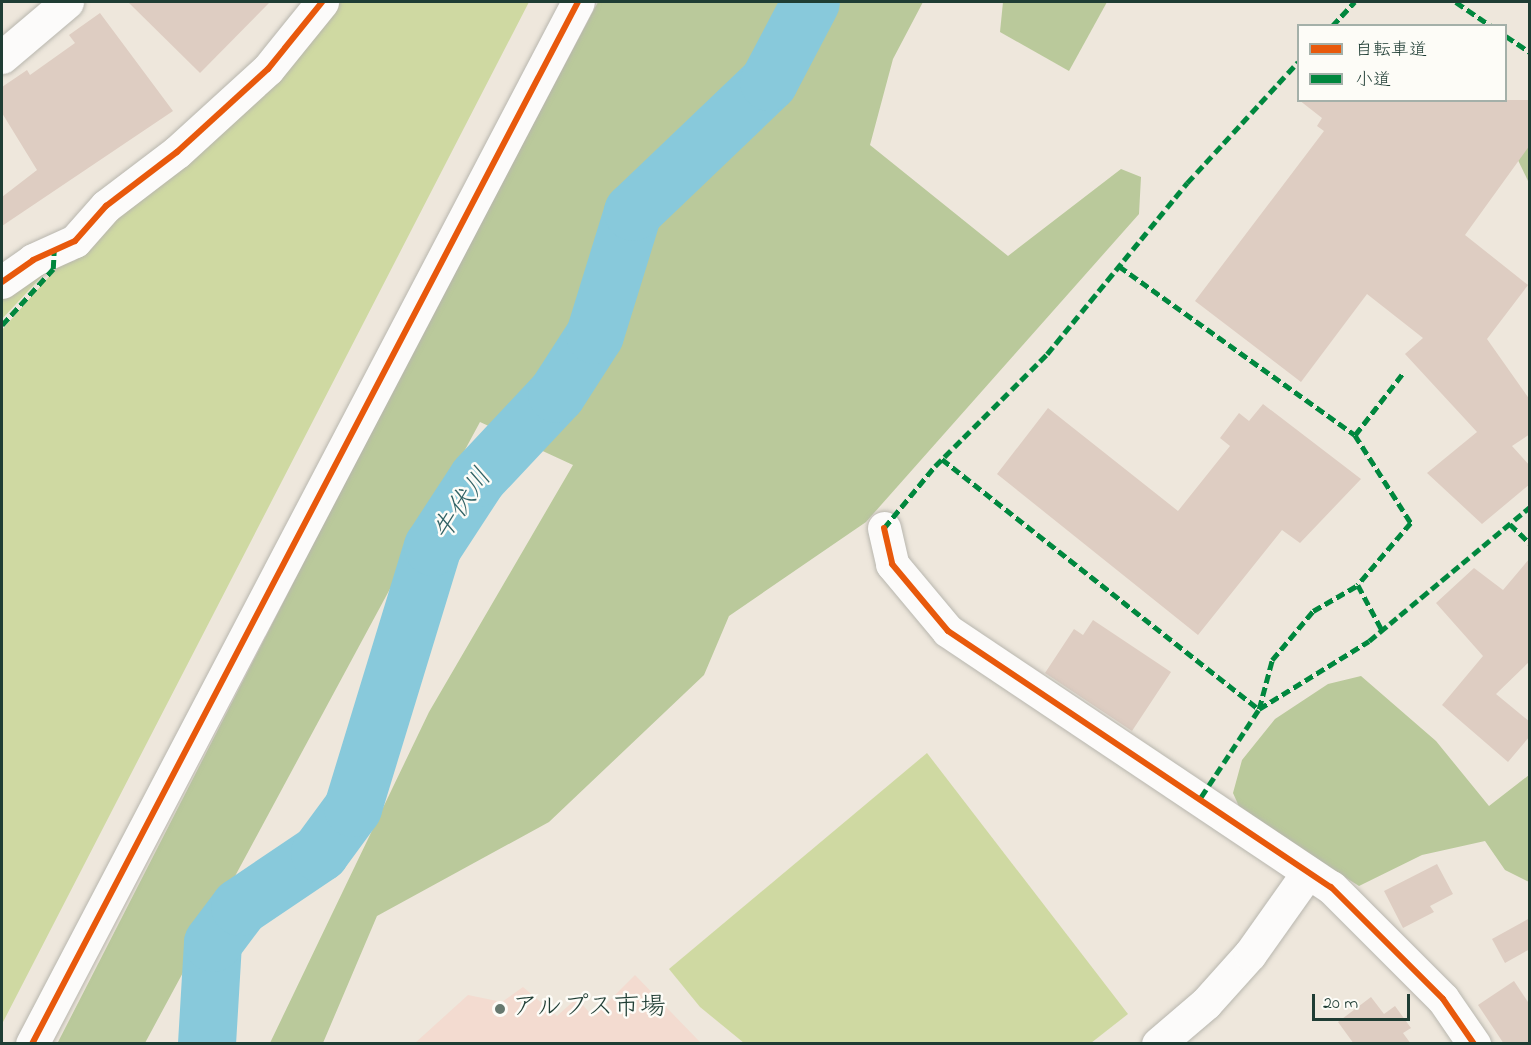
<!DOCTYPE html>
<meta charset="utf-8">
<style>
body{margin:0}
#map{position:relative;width:1531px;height:1045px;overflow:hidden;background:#eee7dc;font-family:"Indie Flower","Klee One",sans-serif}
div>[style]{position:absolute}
.built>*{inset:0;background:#f3dbd0}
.green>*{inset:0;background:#cfd9a2}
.forest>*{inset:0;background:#bac99b}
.river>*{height:58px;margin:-29px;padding:0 29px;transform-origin:29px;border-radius:29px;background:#88c9db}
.building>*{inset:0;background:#decdc2}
.roads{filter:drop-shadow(0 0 2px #b8b6ae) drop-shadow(0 0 2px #b8b6ae)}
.minor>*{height:33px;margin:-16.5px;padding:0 16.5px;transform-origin:16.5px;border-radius:16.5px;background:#fcfbfa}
.quiet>*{height:4.5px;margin-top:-2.25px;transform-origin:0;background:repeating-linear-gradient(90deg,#00873e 0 9px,transparent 0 13.5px)}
.cycleway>*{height:6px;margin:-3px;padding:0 3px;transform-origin:3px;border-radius:3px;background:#e8590c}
.dots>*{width:16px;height:16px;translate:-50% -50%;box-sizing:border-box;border:3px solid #fdfcf7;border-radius:50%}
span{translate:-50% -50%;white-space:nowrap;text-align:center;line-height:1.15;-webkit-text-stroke:5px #fdfcf7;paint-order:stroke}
.poi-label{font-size:26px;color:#1f3d34}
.left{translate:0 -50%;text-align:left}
.water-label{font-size:27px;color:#326366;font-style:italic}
.frame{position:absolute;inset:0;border:3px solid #1f3d34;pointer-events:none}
.legend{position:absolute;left:1297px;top:24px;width:210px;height:78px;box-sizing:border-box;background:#fdfcf7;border:2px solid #a4b0a9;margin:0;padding:8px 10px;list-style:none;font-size:18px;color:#1f3d34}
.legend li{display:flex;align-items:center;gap:12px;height:30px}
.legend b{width:30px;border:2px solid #a4b0a9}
.scale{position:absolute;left:1312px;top:994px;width:98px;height:27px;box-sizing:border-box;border:3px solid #1f3d34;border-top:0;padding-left:8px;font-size:18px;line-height:21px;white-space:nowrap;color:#1f3d34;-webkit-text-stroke:4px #fdfcf7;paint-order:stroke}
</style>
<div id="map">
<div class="built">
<i style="clip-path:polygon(635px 975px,701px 1043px,415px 1043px,468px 995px,502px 1002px,523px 987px,557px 1016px,577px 998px,593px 1017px)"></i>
</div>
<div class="green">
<i style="clip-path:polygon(341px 2px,529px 2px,2px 1024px,2px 330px,61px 263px,74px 261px,93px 247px,118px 217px,289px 69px)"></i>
<i style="clip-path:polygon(48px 265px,46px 272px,2px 319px,2px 298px)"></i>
<i style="clip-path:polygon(927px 753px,1128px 1014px,1091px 1043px,744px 1043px,700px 1007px,669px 969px)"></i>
</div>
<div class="forest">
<i style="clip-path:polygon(598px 2px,923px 2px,893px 59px,870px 145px,1008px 256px,1121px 169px,1141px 177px,1139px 214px,866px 522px,729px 616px,704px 675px,549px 822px,377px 916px,323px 1043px,270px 1043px,429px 712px,573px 465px,480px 422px,145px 1043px,57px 1044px,390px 394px)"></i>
<i style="clip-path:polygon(1003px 2px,1107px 2px,1069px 71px,1000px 32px)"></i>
<i style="clip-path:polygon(1529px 143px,1529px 183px,1516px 156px)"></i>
<i style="clip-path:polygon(1361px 676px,1436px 741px,1489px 806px,1529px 775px,1529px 882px,1505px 870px,1485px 841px,1422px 855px,1359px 886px,1241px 811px,1233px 793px,1242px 760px,1275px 719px,1328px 684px)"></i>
</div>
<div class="river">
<i style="left:207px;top:1044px;width:101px;rotate:-86.6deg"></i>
<i style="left:213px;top:943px;width:45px;rotate:-53.1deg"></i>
<i style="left:240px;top:907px;width:97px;rotate:-34deg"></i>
<i style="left:320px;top:853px;width:56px;rotate:-53.7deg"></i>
<i style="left:353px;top:808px;width:273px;rotate:-73deg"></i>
<i style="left:433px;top:547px;width:82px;rotate:-56.9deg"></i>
<i style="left:478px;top:478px;width:115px;rotate:-46.8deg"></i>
<i style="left:557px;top:394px;width:70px;rotate:-57.2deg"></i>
<i style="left:595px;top:335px;width:129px;rotate:-72.8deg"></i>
<i style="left:633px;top:212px;width:188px;rotate:-43.7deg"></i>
<i style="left:769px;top:82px;width:90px;rotate:-62.3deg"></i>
</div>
<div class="building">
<i style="clip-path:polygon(128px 2px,270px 2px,200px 73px)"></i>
<i style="clip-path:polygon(100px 13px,173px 111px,2px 226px,2px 197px,37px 170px,2px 113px,2px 87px,27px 70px,30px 75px,75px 43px,69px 35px)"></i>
<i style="clip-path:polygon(1299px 100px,1530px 100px,1530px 145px,1465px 235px,1528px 285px,1487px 339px,1530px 400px,1530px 434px,1512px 446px,1530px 466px,1530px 484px,1482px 524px,1427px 473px,1477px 432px,1405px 354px,1423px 338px,1367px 294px,1301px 382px,1195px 301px,1324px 131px,1317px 126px,1322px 118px)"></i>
<i style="clip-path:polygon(1263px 404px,1361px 479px,1300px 543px,1282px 530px,1198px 635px,997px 474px,1048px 408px,1178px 511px,1230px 446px,1220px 438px,1239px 413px,1249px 421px)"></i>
<i style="clip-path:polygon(1530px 558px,1530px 661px,1496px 694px,1530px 722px,1530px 736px,1508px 762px,1442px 705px,1483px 656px,1436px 603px,1474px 568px,1503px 590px)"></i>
<i style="clip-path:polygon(1093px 620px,1171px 672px,1132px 731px,1045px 673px,1074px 629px,1083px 635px)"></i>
<i style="clip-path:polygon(1437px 864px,1453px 894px,1430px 906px,1434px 912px,1403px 928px,1384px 891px)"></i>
<i style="clip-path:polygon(1530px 918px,1530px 949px,1505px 963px,1492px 939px)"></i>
<i style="clip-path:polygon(1514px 981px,1530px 1005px,1530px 1044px,1504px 1044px,1478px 1005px)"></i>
<i style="clip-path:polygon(1371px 997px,1384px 1014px,1395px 1006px,1411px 1028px,1403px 1033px,1411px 1044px,1354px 1044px,1338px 1022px)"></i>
</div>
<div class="roads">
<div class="minor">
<i style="left:2px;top:57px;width:85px;rotate:-40.2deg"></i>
<i style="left:2px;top:282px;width:38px;rotate:-35deg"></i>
<i style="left:33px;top:260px;width:46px;rotate:-24.3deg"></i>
<i style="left:75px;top:241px;width:47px;rotate:-48.5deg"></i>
<i style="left:106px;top:206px;width:89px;rotate:-37.3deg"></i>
<i style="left:177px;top:152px;width:123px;rotate:-42.4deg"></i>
<i style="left:268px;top:69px;width:86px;rotate:-51.1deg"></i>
<i style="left:884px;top:528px;width:37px;rotate:77deg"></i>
<i style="left:892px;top:564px;width:87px;rotate:50.1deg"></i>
<i style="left:948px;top:631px;width:461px;rotate:33.8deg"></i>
<i style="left:1331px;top:887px;width:158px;rotate:45deg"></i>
<i style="left:1443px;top:999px;width:55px;rotate:55.4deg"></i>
<i style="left:32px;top:1044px;width:1176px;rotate:-62.35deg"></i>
<i style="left:1158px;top:1044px;width:63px;rotate:-40.5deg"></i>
<i style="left:1206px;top:1003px;width:66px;rotate:-48.1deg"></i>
<i style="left:1250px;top:954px;width:100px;rotate:-54.7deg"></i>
</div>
</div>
<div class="quiet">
<i style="left:1456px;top:2px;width:42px;rotate:34.4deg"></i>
<i style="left:1332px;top:26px;width:33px;rotate:-47deg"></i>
<i style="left:1506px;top:36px;width:29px;rotate:34deg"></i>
<i style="left:1119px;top:266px;width:290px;rotate:35.6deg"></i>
<i style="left:1355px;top:435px;width:104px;rotate:57.5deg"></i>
<i style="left:1411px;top:523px;width:82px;rotate:130.5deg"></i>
<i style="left:2px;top:325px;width:76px;rotate:-47.7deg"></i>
<i style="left:53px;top:269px;width:18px;rotate:-87deg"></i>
<i style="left:1355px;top:435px;width:78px;rotate:-52.3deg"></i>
<i style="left:942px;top:459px;width:404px;rotate:38.3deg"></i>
<i style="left:1259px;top:709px;width:51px;rotate:-75.1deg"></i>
<i style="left:1272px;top:660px;width:64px;rotate:-50.1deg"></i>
<i style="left:1313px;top:611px;width:52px;rotate:-30deg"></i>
<i style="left:1358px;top:585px;width:51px;rotate:61.9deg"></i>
<i style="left:1510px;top:524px;width:28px;rotate:44deg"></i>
<i style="left:884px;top:528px;width:80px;rotate:-50.6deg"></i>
<i style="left:935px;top:466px;width:158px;rotate:-45deg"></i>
<i style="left:1047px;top:354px;width:221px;rotate:-50.7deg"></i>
<i style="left:1187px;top:183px;width:164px;rotate:-47.5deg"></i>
<i style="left:1201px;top:797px;width:105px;rotate:-56.6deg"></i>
<i style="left:1259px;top:709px;width:129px;rotate:-31.7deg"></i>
<i style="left:1369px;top:641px;width:209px;rotate:-39.8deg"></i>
</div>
<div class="cycleway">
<i style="left:2px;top:282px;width:38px;rotate:-35deg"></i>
<i style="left:33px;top:260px;width:46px;rotate:-24.3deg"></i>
<i style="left:75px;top:241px;width:47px;rotate:-48.5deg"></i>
<i style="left:106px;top:206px;width:89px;rotate:-37.3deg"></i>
<i style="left:177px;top:152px;width:123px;rotate:-42.4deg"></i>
<i style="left:268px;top:69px;width:86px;rotate:-51.1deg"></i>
<i style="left:884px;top:528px;width:37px;rotate:77deg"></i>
<i style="left:892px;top:564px;width:87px;rotate:50.1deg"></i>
<i style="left:948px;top:631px;width:461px;rotate:33.8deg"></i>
<i style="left:1331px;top:887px;width:158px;rotate:45deg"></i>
<i style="left:1443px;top:999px;width:55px;rotate:55.4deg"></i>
<i style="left:32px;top:1044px;width:1176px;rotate:-62.35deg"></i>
</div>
<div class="dots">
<i style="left:500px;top:1009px;background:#67786f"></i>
</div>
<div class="poi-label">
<span class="left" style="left:512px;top:1009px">アルプス市場</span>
</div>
<div class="water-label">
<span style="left:463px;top:505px;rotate:-55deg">牛伏川</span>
</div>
<div class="frame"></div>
<ul class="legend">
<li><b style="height:8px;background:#e8590c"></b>自転車道</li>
<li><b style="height:8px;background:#00873e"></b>小道</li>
</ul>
<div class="scale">20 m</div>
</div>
